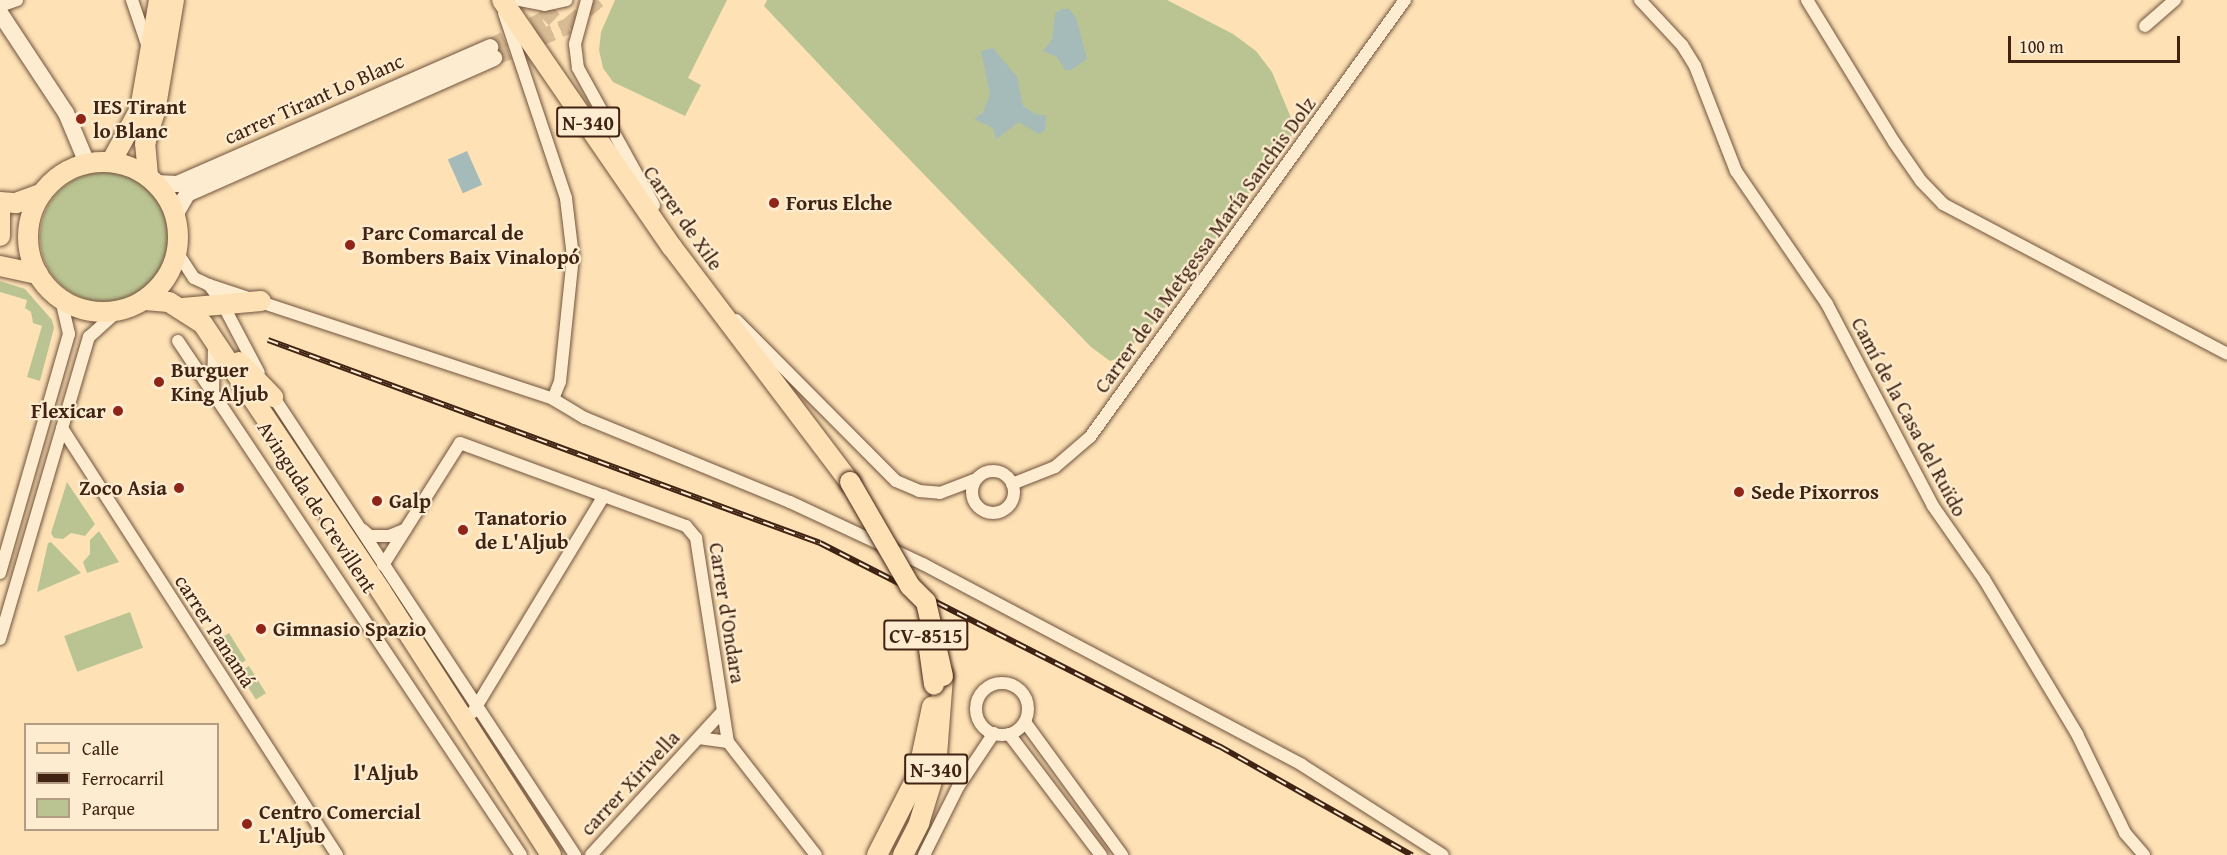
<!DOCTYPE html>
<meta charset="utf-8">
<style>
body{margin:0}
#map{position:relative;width:2227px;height:855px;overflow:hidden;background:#fee2b6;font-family:"Gentium Book Plus",serif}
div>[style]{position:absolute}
.green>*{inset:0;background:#bac492;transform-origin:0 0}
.round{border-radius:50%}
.water>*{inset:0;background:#a5bbb9;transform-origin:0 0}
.secondary-tunnel>*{height:16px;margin-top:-8px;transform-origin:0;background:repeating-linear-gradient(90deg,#d8bc95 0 16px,transparent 0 24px)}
.roads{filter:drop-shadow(0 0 2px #70533c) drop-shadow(0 0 2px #70533c)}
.minor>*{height:12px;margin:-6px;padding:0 6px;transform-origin:6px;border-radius:6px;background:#feecd0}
.minor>.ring{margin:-6px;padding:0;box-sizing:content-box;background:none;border:12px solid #feecd0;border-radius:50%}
.secondary>*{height:16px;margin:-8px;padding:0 8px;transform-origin:8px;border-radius:8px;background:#feecd0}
.primary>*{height:20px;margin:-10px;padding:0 10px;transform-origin:10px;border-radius:10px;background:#fee2b6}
.trunk>*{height:20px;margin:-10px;padding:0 10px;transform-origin:10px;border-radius:10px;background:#fee2b6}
.trunk>.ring{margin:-10px;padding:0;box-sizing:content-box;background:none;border:20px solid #fee2b6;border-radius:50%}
.rail>*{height:6px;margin-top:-3px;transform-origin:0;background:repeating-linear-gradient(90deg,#feecd0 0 11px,#402313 0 22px);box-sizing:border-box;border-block:2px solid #402313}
.bridges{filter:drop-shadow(0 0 2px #402313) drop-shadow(0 0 2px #402313)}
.primary-bridge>*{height:20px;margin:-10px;padding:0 10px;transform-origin:10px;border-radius:10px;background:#fee2b6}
.trunk-bridge>*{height:20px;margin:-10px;padding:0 10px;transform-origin:10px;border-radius:10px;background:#fee2b6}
.dots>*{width:16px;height:16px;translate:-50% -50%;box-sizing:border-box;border:3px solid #feecd0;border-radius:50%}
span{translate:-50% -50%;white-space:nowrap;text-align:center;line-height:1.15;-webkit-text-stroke:4.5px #feecd0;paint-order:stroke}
.shield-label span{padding:2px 4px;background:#feecd0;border:2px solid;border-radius:4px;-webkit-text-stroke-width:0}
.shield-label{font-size:20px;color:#402313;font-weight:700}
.street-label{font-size:21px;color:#402313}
.poi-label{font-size:21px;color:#402313;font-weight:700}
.left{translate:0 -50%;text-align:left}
.right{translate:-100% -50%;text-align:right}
.neighbourhood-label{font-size:22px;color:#402313;font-weight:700}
.legend{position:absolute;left:24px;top:723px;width:195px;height:108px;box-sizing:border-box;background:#feecd0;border:2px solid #b29c84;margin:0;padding:8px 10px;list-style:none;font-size:18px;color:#402313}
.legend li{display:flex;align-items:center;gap:12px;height:30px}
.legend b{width:30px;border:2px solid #b29c84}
.scale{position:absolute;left:2008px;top:36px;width:172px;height:27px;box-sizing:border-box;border:3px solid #402313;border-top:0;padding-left:8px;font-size:18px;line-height:21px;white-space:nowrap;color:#402313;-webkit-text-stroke:4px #feecd0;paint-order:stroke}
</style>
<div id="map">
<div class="green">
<i style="clip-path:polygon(615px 0,727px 0,688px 78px,701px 85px,685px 116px,613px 82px,603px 68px,599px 50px,601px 32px)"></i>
<i style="clip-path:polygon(767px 0,1167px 0,1233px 34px,1256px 51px,1272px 72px,1296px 130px,1154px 323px,1121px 357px,1110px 361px,1091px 347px,881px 130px,764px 6px)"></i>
<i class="round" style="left:40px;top:172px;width:130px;height:130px"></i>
<i style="clip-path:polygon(0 281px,25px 289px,52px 320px,54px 328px,40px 381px,27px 377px,42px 326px,33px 323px,31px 312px,25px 308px,27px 300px,0 292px)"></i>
<i style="clip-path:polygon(67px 482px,95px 524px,85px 536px,71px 533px,63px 539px,54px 538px,51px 533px)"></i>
<i style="clip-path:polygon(99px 531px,119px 562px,87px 573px,83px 562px,90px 554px,90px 540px)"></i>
<i style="clip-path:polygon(51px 542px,81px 573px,37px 592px,48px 543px)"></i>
<i style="left:130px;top:612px;width:38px;height:70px;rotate:70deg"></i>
<i style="left:229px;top:633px;width:32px;height:12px;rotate:58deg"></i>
<i style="left:249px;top:666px;width:32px;height:12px;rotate:58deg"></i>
</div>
<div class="water">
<i style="clip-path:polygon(1062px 9px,1069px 9px,1076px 18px,1087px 59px,1071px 70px,1065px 70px,1057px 57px,1043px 51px,1052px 40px,1055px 13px)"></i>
<i style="clip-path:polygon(993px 48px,1017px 77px,1023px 106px,1037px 115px,1046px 115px,1045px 130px,1039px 134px,1019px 122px,996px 139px,993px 128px,974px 119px,983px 112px,990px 95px,981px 51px)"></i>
<i style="left:467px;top:151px;width:37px;height:21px;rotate:66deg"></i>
</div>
<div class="secondary-tunnel">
<i style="left:490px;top:47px;width:59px;rotate:-27deg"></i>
<i style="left:543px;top:20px;width:28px;rotate:-46deg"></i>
<i style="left:494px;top:58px;width:81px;rotate:-23.4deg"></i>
<i style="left:568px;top:26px;width:40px;rotate:-41deg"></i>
</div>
<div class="roads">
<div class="minor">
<i style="left:132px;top:0;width:50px;rotate:71.2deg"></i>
<i style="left:520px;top:0;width:25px;rotate:11deg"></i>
<i style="left:545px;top:5px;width:22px;rotate:-13deg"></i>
<i style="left:587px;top:0;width:46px;rotate:105.3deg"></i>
<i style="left:575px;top:44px;width:24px;rotate:83deg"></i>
<i style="left:578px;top:68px;width:157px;rotate:61deg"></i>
<i style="left:1640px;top:0;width:62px;rotate:47deg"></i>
<i style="left:1682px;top:45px;width:25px;rotate:58deg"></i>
<i style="left:1695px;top:66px;width:113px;rotate:68.7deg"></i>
<i style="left:1736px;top:171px;width:161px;rotate:55.6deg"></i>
<i style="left:1827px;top:304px;width:228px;rotate:62.3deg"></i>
<i style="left:1933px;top:506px;width:89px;rotate:55.1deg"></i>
<i style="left:1984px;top:579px;width:181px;rotate:59deg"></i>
<i style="left:2077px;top:734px;width:110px;rotate:64.1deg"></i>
<i style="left:2125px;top:833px;width:29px;rotate:49deg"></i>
<i style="left:1807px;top:0;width:167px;rotate:58.5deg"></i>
<i style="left:1894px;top:142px;width:47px;rotate:55.3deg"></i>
<i style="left:1921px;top:181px;width:32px;rotate:46deg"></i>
<i style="left:1943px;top:204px;width:321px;rotate:27.8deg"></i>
<i style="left:0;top:6px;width:18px;rotate:-19deg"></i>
<i style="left:2145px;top:26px;width:40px;rotate:-41deg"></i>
<i style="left:177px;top:252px;width:31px;rotate:57deg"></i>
<i style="left:194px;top:278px;width:17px;rotate:25deg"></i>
<i style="left:209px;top:285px;width:20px;rotate:53deg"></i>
<i style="left:221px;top:301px;width:81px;rotate:62.2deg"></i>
<i style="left:209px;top:285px;width:362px;rotate:18.3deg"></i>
<i style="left:553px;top:399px;width:18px;rotate:-68deg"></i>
<i style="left:560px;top:382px;width:126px;rotate:-84.1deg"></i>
<i style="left:573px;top:257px;width:59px;rotate:-96.8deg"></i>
<i style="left:566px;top:198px;width:195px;rotate:-108.5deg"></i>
<i style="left:736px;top:320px;width:227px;rotate:45.2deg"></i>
<i style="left:896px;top:481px;width:25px;rotate:23deg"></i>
<i style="left:919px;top:491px;width:21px;rotate:5deg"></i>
<i style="left:940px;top:493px;width:36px;rotate:-21deg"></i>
<i style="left:178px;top:341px;width:63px;rotate:56.1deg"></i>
<i style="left:214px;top:346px;width:47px;rotate:91.2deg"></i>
<i style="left:213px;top:393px;width:555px;rotate:56.31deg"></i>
<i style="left:271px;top:393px;width:553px;rotate:56.65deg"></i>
<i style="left:553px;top:399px;width:37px;rotate:31deg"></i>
<i style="left:585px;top:418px;width:222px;rotate:22.3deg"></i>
<i style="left:790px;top:502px;width:147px;rotate:25deg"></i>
<i style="left:923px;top:564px;width:429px;rotate:27.9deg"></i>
<i style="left:1302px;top:765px;width:167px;rotate:32.6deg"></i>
<i style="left:62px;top:428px;width:508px;rotate:57.22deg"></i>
<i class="ring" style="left:972px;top:471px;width:30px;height:30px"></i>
<i style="left:1012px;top:484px;width:46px;rotate:-21.6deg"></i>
<i style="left:1055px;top:467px;width:46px;rotate:-40.6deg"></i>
<i style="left:1090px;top:437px;width:539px;rotate:-54.22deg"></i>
<i style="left:363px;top:530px;width:9px;rotate:41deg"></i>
<i style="left:370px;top:536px;width:19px"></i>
<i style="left:389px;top:536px;width:18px;rotate:-22deg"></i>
<i style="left:383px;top:565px;width:144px;rotate:-57.7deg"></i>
<i style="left:460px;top:443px;width:241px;rotate:20.2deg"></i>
<i style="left:686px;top:526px;width:16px;rotate:50deg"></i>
<i style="left:696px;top:538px;width:206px;rotate:81.1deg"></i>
<i style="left:728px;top:742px;width:143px;rotate:52.1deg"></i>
<i style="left:0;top:573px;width:249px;rotate:-73.9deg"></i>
<i style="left:69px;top:334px;width:36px;rotate:-103deg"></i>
<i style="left:0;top:639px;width:315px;rotate:-73.6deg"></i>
<i style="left:89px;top:337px;width:39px;rotate:-42deg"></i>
<i class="ring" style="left:976px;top:683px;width:40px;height:40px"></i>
<i style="left:473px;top:712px;width:253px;rotate:-58.8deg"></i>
<i style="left:1025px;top:722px;width:165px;rotate:53.9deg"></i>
<i style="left:1009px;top:734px;width:152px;rotate:52.8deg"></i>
<i style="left:699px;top:738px;width:29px;rotate:8deg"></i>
<i style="left:591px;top:855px;width:195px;rotate:-47.5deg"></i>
<i style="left:924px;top:855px;width:76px;rotate:-63.4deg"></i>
<i style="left:958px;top:787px;width:65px;rotate:-56.3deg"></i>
</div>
<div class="secondary">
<i style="left:0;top:13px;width:120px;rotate:56.6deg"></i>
<i style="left:66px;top:113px;width:54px;rotate:67.2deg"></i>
<i style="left:156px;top:183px;width:21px;rotate:3deg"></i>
<i style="left:177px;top:184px;width:342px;rotate:-23.6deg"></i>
<i style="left:175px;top:215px;width:24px;rotate:-60deg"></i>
<i style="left:187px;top:194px;width:336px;rotate:-23.9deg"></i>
</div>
<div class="primary">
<i style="left:877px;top:855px;width:88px;rotate:-62.9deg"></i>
<i style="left:917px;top:777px;width:72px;rotate:-77.9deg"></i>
</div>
<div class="trunk">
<i style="left:502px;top:0;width:300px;rotate:55.5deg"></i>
<i style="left:672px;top:247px;width:295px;rotate:52.9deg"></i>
<i class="ring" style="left:28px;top:162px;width:130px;height:130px"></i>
<i style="left:111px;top:162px;width:60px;rotate:-61.3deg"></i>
<i style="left:140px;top:109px;width:111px;rotate:-80.1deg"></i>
<i style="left:148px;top:176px;width:32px;rotate:-95deg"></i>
<i style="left:145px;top:144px;width:34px;rotate:-73deg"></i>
<i style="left:155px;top:112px;width:114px;rotate:-80.4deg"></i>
<i style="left:0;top:202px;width:16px;rotate:4deg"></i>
<i style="left:16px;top:203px;width:27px;rotate:-20deg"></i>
<i style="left:0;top:213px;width:23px;rotate:90deg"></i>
<i style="left:0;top:266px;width:39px;rotate:12deg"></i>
<i style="left:145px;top:300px;width:24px;rotate:5deg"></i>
<i style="left:169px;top:302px;width:40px;rotate:32.9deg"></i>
<i style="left:203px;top:324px;width:321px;rotate:56.3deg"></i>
<i style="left:381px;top:591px;width:314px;rotate:57.2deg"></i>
<i style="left:183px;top:308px;width:78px;rotate:-5.1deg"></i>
<i style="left:239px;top:362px;width:49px;rotate:45.8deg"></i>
<i style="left:903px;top:855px;width:36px;rotate:-63deg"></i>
<i style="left:919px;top:823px;width:58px;rotate:-72.8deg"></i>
<i style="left:936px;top:768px;width:92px;rotate:-85.6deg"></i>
</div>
</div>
<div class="rail">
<i style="left:268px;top:340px;width:588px;rotate:20.19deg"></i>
<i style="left:820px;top:543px;width:448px;rotate:27deg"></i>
<i style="left:1219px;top:746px;width:222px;rotate:29.5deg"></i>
</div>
<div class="bridges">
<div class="primary-bridge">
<i style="left:929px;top:649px;width:36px;rotate:82deg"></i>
</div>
<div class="trunk-bridge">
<i style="left:850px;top:482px;width:120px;rotate:60deg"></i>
<i style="left:910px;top:586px;width:23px;rotate:45deg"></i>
<i style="left:926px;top:602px;width:76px;rotate:77.1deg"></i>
</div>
</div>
<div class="dots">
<i style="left:81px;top:119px;background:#8f2418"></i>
<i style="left:774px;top:203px;background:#8f2418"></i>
<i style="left:350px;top:245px;background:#8f2418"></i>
<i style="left:159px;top:382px;background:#8f2418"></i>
<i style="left:118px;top:411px;background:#8f2418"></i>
<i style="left:179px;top:488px;background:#8f2418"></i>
<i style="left:1739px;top:492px;background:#8f2418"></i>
<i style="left:377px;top:501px;background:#8f2418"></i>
<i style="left:463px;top:530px;background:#8f2418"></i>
<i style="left:261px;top:629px;background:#8f2418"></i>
<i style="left:247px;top:824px;background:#8f2418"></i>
</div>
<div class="shield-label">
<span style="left:588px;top:122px">N-340</span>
<span style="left:926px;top:635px">CV-8515</span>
<span style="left:936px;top:769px">N-340</span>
</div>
<div class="street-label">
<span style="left:314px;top:99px;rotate:-24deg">carrer Tirant Lo Blanc</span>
<span style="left:683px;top:218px;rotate:55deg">Carrer de Xile</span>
<span style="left:1205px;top:245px;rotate:-54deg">Carrer de la Metgessa María Sanchis Dolz</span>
<span style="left:1909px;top:417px;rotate:62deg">Camí de la Casa del Ruïdo</span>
<span style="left:317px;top:507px;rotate:57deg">Avinguda de Crevillent</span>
<span style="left:727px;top:613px;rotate:81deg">Carrer d'Ondara</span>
<span style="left:215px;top:631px;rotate:57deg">carrer Panamá</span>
<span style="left:630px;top:783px;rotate:-47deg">carrer Xirivella</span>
</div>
<div class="poi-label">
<span class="left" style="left:93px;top:119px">IES Tirant<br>lo Blanc</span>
<span class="left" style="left:786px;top:203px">Forus Elche</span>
<span class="left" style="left:362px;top:245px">Parc Comarcal de<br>Bombers Baix Vinalopó</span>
<span class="left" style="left:171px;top:382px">Burguer<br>King Aljub</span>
<span class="right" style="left:106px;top:411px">Flexicar</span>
<span class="right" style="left:167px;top:488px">Zoco Asia</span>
<span class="left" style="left:1751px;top:492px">Sede Pixorros</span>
<span class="left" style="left:389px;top:501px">Galp</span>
<span class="left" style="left:475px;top:530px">Tanatorio<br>de L'Aljub</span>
<span class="left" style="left:273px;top:629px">Gimnasio Spazio</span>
<span class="left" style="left:259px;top:824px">Centro Comercial<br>L'Aljub</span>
</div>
<div class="neighbourhood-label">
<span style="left:386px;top:773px">l'Aljub</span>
</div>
<ul class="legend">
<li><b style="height:8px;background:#fee2b6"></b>Calle</li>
<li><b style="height:8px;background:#402313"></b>Ferrocarril</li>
<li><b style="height:16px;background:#bac492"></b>Parque</li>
</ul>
<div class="scale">100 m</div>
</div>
